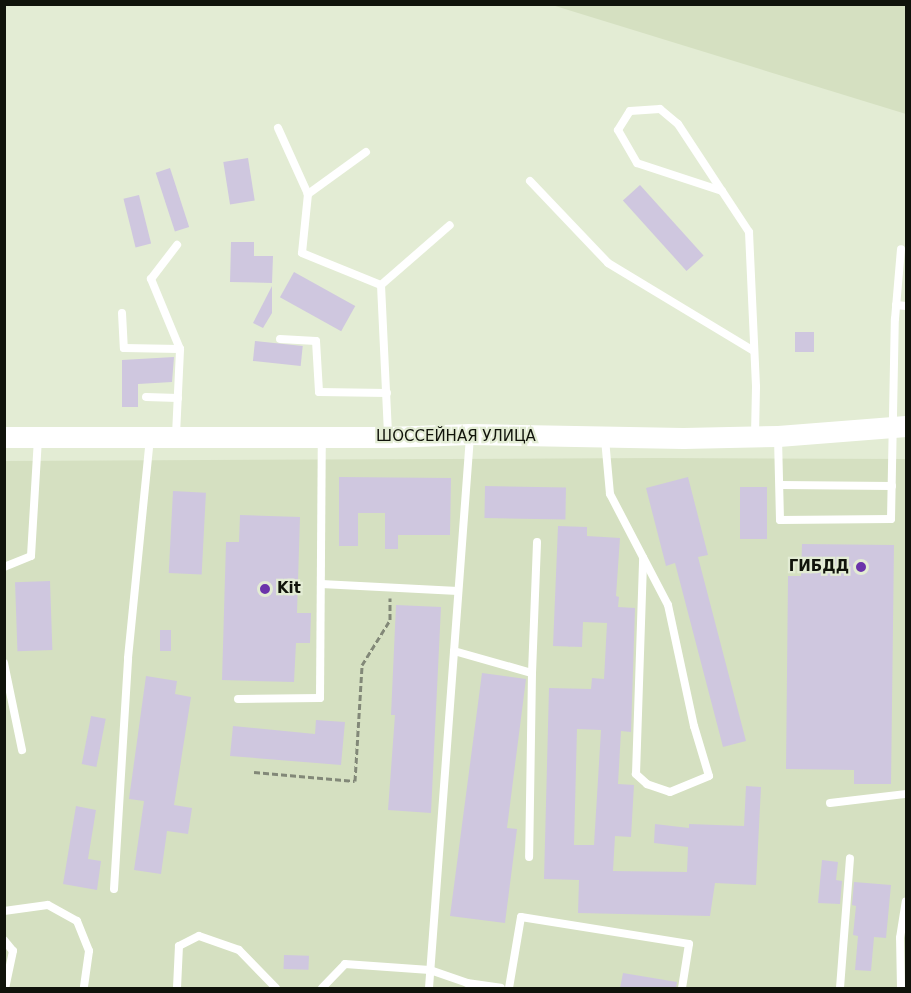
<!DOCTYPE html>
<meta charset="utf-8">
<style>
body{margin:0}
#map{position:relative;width:911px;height:993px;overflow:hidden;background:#e3ecd4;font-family:"DejaVu Sans",sans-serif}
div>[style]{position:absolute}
.built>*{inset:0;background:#d5e0c1}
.building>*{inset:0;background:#cfc7df;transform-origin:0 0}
.path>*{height:3px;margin-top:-1.5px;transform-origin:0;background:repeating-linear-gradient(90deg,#828878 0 6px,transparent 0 9px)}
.service>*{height:8px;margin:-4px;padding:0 4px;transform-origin:4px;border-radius:4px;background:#fff}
.secondary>*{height:21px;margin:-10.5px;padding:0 10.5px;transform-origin:10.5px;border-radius:10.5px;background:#fff}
.dots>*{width:16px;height:16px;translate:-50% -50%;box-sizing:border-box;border:3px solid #e3ecd4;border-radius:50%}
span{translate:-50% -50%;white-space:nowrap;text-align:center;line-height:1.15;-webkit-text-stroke:4.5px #e3ecd4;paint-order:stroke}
.street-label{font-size:15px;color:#10130b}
.poi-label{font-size:15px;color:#10130b;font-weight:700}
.right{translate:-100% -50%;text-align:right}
.left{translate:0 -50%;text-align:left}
.frame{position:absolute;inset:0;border:6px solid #10130b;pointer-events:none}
</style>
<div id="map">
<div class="built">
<i style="clip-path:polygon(552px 5px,906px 5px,906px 114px)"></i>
<i style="clip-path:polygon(658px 458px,906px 459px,906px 988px,5px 988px,5px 461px)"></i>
</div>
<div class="building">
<i style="left:248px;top:158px;width:43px;height:25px;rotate:81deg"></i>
<i style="left:170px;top:168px;width:62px;height:15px;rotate:72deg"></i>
<i style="left:640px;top:185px;width:95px;height:23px;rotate:48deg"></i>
<i style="left:139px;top:195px;width:50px;height:16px;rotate:76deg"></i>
<i style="clip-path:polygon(231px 242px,254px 242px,254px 256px,273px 256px,272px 283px,230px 282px)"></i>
<i style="left:294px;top:272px;width:70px;height:29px;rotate:29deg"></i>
<i style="clip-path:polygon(272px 286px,272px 313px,263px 328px,253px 323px)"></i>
<i style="left:814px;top:332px;width:20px;height:19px;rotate:90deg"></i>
<i style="left:255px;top:341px;width:48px;height:20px;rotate:6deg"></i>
<i style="clip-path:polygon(174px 357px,172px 382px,138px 384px,138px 407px,122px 407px,122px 360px)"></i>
<i style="clip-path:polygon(339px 477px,451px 478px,450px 535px,398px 535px,398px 549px,385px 549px,385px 513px,358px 513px,358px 546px,339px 546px)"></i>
<i style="clip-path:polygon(688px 477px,708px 555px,698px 557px,746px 741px,723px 747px,675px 563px,666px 566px,646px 488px)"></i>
<i style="left:485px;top:486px;width:81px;height:32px;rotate:1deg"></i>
<i style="left:740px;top:487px;width:27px;height:52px"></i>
<i style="left:173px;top:491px;width:33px;height:82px;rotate:3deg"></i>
<i style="clip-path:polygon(240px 515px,300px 517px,297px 613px,311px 613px,310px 643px,296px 643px,294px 682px,222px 680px,226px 542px,239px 542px)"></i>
<i style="clip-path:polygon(evenodd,558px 526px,587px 527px,587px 536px,620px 538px,616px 596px,619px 597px,618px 607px,635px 608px,631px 732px,621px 731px,618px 784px,634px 785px,631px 837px,615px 836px,613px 871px,687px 872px,688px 847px,654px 843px,655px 824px,689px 828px,689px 824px,744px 826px,746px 786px,761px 787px,756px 885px,715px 883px,710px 916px,578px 913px,579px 880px,544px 879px,549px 688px,591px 689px,592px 678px,604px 679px,607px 623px,583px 622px,582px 647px,553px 646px,558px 526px,577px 729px,601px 730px,594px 845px,574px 845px,577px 729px)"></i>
<i style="clip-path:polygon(802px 544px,894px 545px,891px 784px,854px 784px,854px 770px,786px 769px,788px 576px,801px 576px)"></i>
<i style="left:50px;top:581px;width:69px;height:35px;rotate:88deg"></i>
<i style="clip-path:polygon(396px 605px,441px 607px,431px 813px,388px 810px,395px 715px,391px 715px)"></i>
<i style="left:160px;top:630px;width:11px;height:21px"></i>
<i style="clip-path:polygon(482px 673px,526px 679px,507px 828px,517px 829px,505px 923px,450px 916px)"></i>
<i style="clip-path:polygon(146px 676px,177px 681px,175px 694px,191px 697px,174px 805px,192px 808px,188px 834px,167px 831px,161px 874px,134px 870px,144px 801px,129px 799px)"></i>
<i style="left:91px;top:716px;width:15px;height:49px;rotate:11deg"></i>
<i style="clip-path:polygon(316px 720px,345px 722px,341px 765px,230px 756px,233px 726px,315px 734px)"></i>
<i style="clip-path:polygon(76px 806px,96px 810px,88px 859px,101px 861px,97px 890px,63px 884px)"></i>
<i style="clip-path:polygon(822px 860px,838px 862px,836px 880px,842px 881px,840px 904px,818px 903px)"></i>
<i style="clip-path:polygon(854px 882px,891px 885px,886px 938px,874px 937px,871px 971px,855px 970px,858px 936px,853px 935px,856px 906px,852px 905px)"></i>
<i style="left:284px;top:955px;width:25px;height:14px;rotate:2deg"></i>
<i style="clip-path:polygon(623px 973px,677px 982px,676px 988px,620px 988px)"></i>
</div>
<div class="path">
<i style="left:254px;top:772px;width:101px;rotate:5.1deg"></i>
<i style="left:355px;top:781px;width:116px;rotate:-86.5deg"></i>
<i style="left:362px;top:665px;width:53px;rotate:-58.1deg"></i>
<i style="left:390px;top:620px;width:22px;rotate:-90deg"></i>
</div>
<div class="service">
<i style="left:278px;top:128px;width:72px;rotate:65.6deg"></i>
<i style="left:366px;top:152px;width:72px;rotate:144.1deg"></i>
<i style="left:308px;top:194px;width:59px;rotate:95.8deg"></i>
<i style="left:302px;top:253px;width:85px;rotate:22.1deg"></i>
<i style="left:381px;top:285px;width:151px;rotate:87.3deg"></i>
<i style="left:530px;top:181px;width:113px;rotate:46.4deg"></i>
<i style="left:608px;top:263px;width:170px;rotate:31.1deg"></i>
<i style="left:722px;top:191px;width:89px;rotate:-161.8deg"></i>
<i style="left:637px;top:163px;width:38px;rotate:-120deg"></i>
<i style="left:618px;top:130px;width:22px;rotate:-58deg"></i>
<i style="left:630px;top:111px;width:30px;rotate:-4deg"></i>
<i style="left:660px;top:109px;width:23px;rotate:40deg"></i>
<i style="left:678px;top:124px;width:80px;rotate:56.7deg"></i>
<i style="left:722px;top:191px;width:49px;rotate:56.6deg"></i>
<i style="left:749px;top:232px;width:155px;rotate:87.4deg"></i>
<i style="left:756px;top:387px;width:47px;rotate:91.2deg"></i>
<i style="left:381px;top:285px;width:91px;rotate:-41deg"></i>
<i style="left:896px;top:305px;width:10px;rotate:6deg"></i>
<i style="left:122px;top:313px;width:35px;rotate:87deg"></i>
<i style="left:124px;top:348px;width:56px;rotate:1deg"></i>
<i style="left:280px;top:339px;width:36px;rotate:3deg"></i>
<i style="left:316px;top:341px;width:51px;rotate:86.6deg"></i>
<i style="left:319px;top:392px;width:68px;rotate:0.8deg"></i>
<i style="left:146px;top:397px;width:32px;rotate:2deg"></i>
<i style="left:176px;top:435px;width:86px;rotate:-87.3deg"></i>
<i style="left:180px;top:349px;width:76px;rotate:-112.5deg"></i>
<i style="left:151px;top:279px;width:43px;rotate:-52.6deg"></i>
<i style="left:778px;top:438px;width:82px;rotate:88.6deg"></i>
<i style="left:780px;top:520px;width:111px;rotate:-0.5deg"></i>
<i style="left:891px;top:519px;width:200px;rotate:-88.9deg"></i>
<i style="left:895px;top:319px;width:70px;rotate:-85.1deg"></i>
<i style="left:605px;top:439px;width:55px;rotate:84.8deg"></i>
<i style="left:610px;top:494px;width:125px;rotate:62.4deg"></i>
<i style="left:668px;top:605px;width:124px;rotate:77.9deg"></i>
<i style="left:694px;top:726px;width:52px;rotate:73.3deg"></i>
<i style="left:709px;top:776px;width:42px;rotate:157.7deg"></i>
<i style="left:670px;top:792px;width:24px;rotate:-161deg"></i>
<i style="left:647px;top:784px;width:15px;rotate:-138deg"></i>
<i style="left:636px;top:774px;width:216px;rotate:-88.1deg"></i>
<i style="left:780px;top:485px;width:112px;rotate:0.5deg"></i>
<i style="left:4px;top:567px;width:29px;rotate:-22deg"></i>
<i style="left:31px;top:556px;width:118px;rotate:-86.6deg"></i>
<i style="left:321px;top:584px;width:137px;rotate:2.9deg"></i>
<i style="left:454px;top:651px;width:81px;rotate:15.8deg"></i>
<i style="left:532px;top:673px;width:184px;rotate:90.9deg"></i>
<i style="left:4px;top:663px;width:89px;rotate:78.3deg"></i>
<i style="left:532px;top:673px;width:131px;rotate:-87.8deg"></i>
<i style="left:238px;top:699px;width:82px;rotate:-0.7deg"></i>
<i style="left:320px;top:698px;width:260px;rotate:-89.6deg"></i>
<i style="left:830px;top:803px;width:77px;rotate:-6.8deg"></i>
<i style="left:114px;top:889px;width:231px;rotate:-86.5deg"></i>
<i style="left:128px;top:658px;width:221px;rotate:-84.3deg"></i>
<i style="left:4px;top:911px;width:44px;rotate:-7.8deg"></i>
<i style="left:48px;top:905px;width:33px;rotate:29deg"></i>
<i style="left:77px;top:921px;width:32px;rotate:68deg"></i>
<i style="left:89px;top:951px;width:37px;rotate:98deg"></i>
<i style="left:4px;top:940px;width:14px;rotate:51deg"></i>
<i style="left:13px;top:951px;width:38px;rotate:102deg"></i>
<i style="left:177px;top:988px;width:42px;rotate:-87.3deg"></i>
<i style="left:179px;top:946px;width:22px;rotate:-27deg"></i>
<i style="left:199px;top:936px;width:42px;rotate:19.3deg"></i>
<i style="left:239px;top:950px;width:53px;rotate:45.8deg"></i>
<i style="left:322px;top:988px;width:33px;rotate:-46deg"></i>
<i style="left:345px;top:964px;width:85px;rotate:4deg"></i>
<i style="left:430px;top:970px;width:39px;rotate:19deg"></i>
<i style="left:467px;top:983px;width:34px;rotate:8deg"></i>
<i style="left:429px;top:988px;width:554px;rotate:-85.75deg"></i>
<i style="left:509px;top:988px;width:72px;rotate:-80.4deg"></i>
<i style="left:521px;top:917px;width:170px;rotate:9.1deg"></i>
<i style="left:689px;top:944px;width:45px;rotate:99deg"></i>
<i style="left:840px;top:988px;width:130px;rotate:-85.6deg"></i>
<i style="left:901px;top:988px;width:50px;rotate:-91.1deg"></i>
<i style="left:900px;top:938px;width:37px;rotate:-81deg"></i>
</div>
<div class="secondary">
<i style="left:4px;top:437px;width:384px"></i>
<i style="left:388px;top:437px;width:82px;rotate:-2.1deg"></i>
<i style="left:470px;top:434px;width:213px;rotate:1.1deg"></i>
<i style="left:683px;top:438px;width:95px;rotate:-1.2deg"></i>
<i style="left:778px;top:436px;width:128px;rotate:-4.5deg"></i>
</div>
<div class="dots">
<i style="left:861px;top:567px;background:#6b34aa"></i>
<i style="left:265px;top:589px;background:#6b34aa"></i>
</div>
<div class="street-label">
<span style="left:456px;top:437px">ШОССЕЙНАЯ УЛИЦА</span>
</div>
<div class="poi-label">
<span class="right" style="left:849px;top:567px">ГИБДД</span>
<span class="left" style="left:277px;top:589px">Kit</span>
</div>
<div class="frame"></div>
</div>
